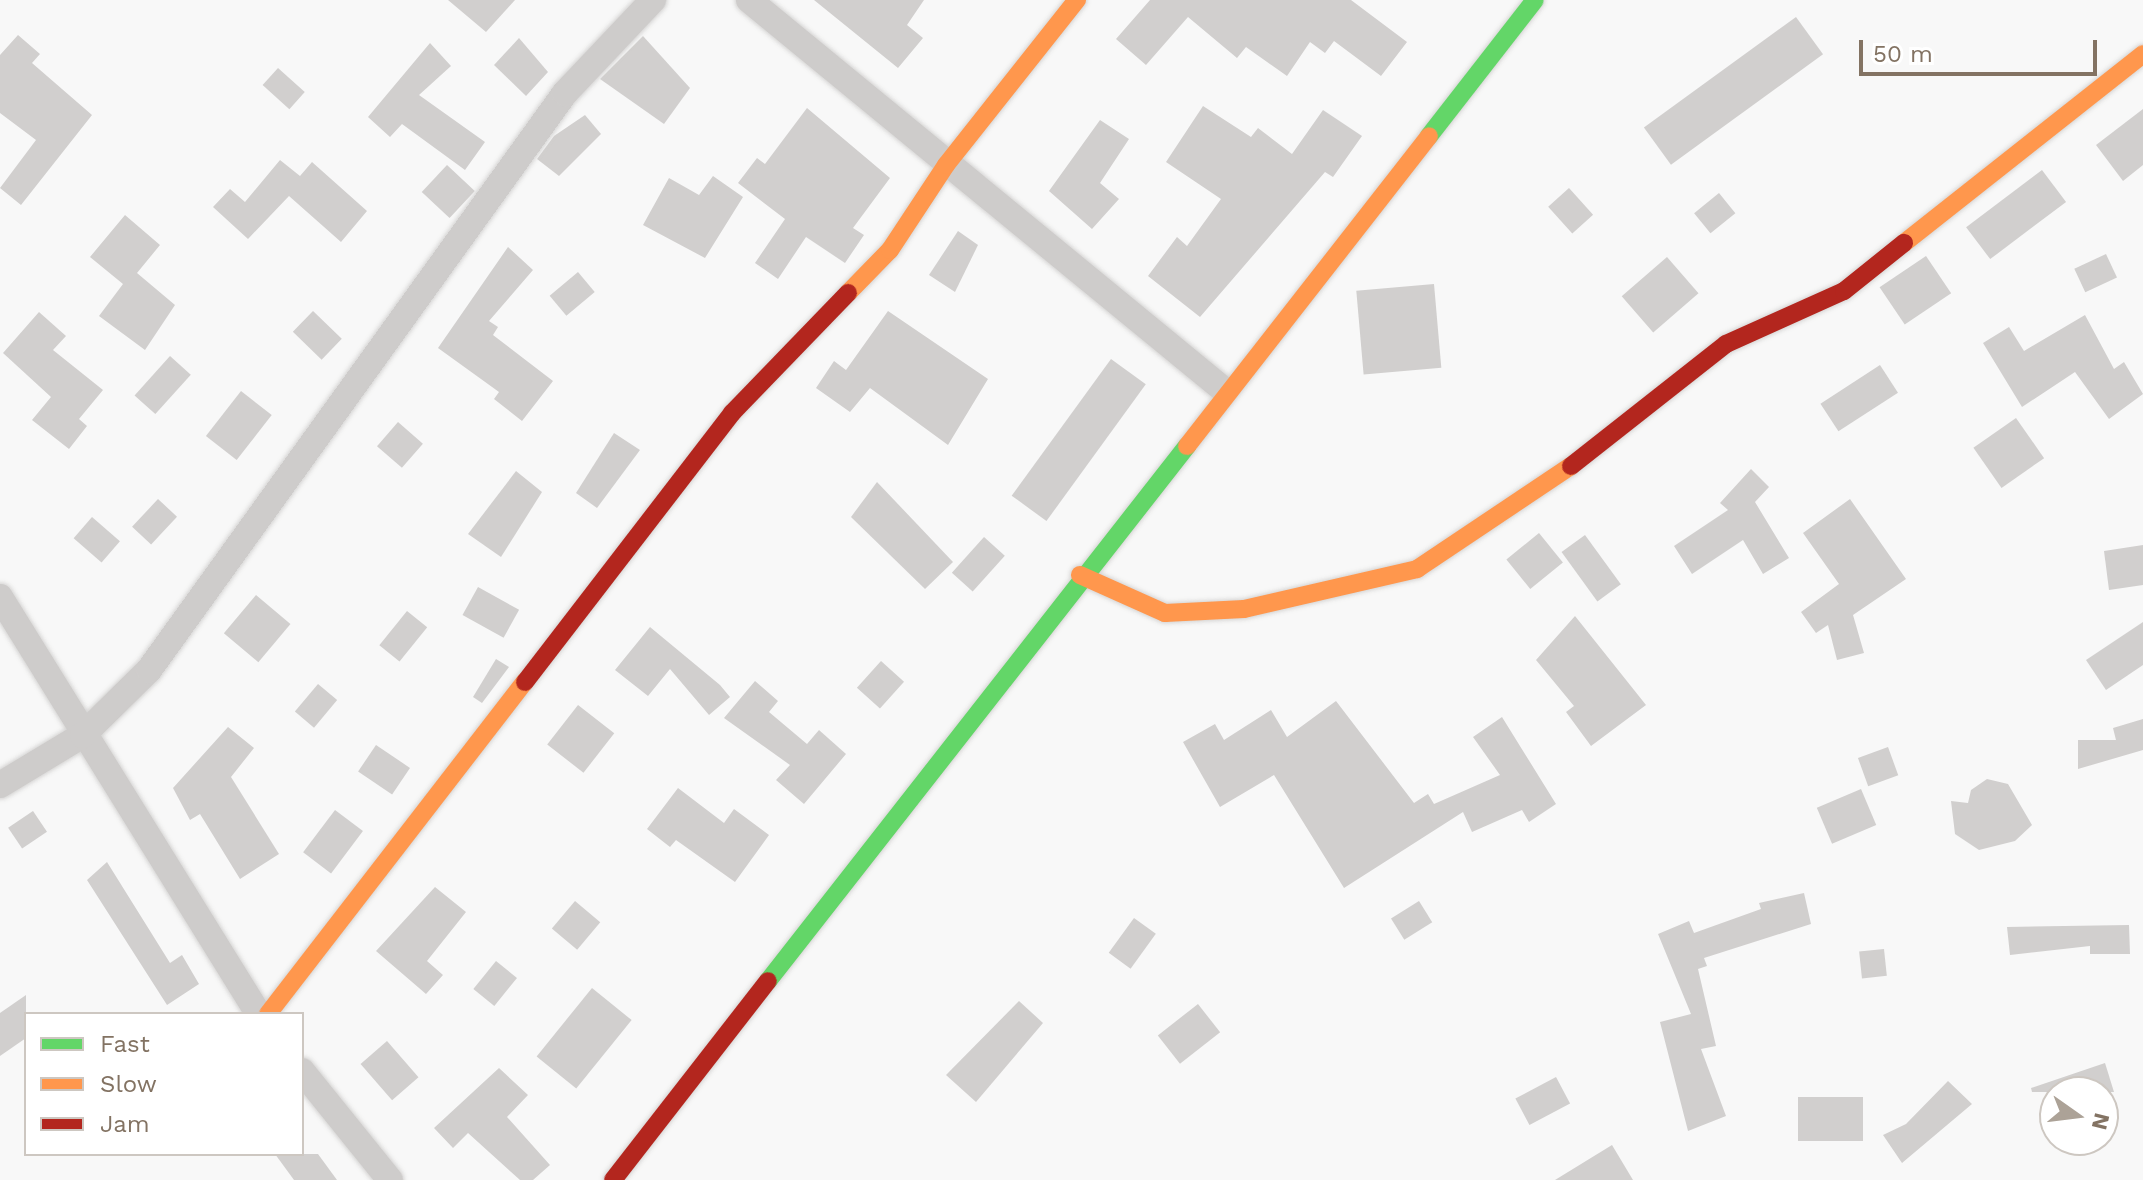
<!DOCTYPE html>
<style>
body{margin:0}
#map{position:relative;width:2143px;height:1180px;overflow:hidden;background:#f8f8f8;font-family:"Work Sans",sans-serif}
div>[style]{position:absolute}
.building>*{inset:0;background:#d1cfce;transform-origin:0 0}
.roads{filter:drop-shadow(0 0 2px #d6d5d4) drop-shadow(0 0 2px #d6d5d4)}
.street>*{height:26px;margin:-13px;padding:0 13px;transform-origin:13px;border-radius:13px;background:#cecccb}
.fast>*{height:18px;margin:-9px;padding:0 9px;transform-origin:9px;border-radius:9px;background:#63d668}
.slow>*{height:18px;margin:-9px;padding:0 9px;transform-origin:9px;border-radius:9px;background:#ff974d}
.jam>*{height:18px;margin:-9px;padding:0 9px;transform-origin:9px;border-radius:9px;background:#b3261e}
span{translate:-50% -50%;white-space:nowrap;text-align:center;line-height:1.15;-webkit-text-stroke:8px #fff;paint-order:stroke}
.legend{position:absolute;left:24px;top:1012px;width:280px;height:144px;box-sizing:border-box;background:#fff;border:2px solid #cdc7c1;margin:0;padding:10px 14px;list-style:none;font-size:24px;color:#837363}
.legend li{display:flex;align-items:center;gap:16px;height:40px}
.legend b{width:40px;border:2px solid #cdc7c1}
.north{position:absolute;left:2039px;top:1076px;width:80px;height:80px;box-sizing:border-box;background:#fff;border:2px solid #cdc7c1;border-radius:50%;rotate:104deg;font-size:22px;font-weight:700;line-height:32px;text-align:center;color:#837363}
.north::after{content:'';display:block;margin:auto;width:28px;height:36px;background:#aca297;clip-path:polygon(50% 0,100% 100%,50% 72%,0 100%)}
.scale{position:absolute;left:1859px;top:40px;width:238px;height:36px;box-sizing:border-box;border:4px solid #837363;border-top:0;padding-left:10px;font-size:24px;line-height:28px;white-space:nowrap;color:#837363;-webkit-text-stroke:6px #fff;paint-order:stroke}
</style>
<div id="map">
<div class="building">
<i style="clip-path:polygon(448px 0,515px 0,486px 32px)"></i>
<i style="clip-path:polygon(814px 0,924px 0,907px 25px,923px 38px,898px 68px)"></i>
<i style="clip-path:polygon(1150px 0,1351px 0,1407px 42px,1381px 76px,1334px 41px,1325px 53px,1310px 42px,1287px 76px,1246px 47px,1237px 58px,1188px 17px,1146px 65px,1116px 39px)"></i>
<i style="left:1796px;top:17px;width:46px;height:188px;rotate:54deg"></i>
<i style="clip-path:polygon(18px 35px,40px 54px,32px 63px,92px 115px,21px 205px,0 188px,36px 140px,0 113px,0 55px)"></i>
<i style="clip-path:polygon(643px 36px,690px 88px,664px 124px,600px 79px)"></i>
<i style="clip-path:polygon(519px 38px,548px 72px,526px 96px,494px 65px)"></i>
<i style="clip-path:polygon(430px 43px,451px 66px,419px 95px,485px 142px,465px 170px,402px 124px,390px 137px,368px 117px)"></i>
<i style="left:278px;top:68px;width:36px;height:23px;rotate:42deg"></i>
<i style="clip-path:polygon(1203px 106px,1251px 137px,1258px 128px,1292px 154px,1323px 110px,1362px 136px,1333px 177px,1325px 172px,1200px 317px,1148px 276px,1177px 237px,1187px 246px,1221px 199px,1166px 162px)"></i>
<i style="clip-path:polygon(807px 108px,890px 178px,853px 228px,864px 235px,845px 263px,806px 237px,778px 279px,755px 263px,785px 219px,738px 183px,757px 158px,765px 164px)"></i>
<i style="clip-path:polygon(2143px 109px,2143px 165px,2123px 181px,2096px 145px)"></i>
<i style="clip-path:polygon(585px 115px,601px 134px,559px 176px,537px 159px,554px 136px)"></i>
<i style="clip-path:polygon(1100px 120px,1129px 139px,1100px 183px,1119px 199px,1092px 229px,1049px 191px)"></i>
<i style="clip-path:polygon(280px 160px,300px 176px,312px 162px,367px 211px,341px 242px,289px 196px,248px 239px,213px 207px,230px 189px,245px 202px)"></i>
<i style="left:447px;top:165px;width:38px;height:37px;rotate:43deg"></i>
<i style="left:2042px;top:170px;width:40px;height:95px;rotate:53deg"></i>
<i style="clip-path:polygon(713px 176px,743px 197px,705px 258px,643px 225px,669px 178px,699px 195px)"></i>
<i style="left:1569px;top:188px;width:36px;height:28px;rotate:48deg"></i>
<i style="left:1719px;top:193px;width:26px;height:32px;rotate:51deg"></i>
<i style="clip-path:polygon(125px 215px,160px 245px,137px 273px,175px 305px,145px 350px,99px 316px,123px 284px,90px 257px)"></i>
<i style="clip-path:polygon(958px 231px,978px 245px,955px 292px,929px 275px)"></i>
<i style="clip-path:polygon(508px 247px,533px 270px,489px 321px,498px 327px,493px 335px,553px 381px,522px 421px,494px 399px,499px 392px,438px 348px)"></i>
<i style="left:2106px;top:254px;width:26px;height:35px;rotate:65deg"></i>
<i style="left:1926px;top:256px;width:45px;height:56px;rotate:56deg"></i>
<i style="left:1667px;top:257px;width:48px;height:60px;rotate:49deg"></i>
<i style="left:578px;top:272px;width:26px;height:37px;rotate:50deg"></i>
<i style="left:1434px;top:284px;width:84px;height:78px;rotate:85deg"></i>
<i style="left:313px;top:311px;width:40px;height:29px;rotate:44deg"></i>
<i style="clip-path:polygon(888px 311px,988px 379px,948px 445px,870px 388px,850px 412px,816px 388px,834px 361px,846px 370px)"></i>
<i style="clip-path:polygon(39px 312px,66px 336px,53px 350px,103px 390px,79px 419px,87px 426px,69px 449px,32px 420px,51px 397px,3px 353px)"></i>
<i style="clip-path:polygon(2085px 315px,2114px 369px,2124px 362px,2143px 394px,2109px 419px,2075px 372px,2022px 407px,1983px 343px,2009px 327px,2024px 351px)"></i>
<i style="left:170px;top:356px;width:28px;height:53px;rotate:42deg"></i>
<i style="left:1111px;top:359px;width:43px;height:169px;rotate:36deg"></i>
<i style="left:1880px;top:365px;width:33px;height:71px;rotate:57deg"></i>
<i style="left:241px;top:391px;width:39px;height:57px;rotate:38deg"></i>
<i style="left:2016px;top:418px;width:49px;height:52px;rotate:55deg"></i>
<i style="left:398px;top:422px;width:33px;height:32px;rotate:41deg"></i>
<i style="clip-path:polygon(614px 433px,640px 450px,597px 508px,576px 493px)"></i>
<i style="clip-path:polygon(1751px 469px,1769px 487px,1755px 502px,1789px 558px,1763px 574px,1743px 540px,1692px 574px,1674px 546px,1728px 510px,1720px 503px)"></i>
<i style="clip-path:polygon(516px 471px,542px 492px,501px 557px,468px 534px)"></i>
<i style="clip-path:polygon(877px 482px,953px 562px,925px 589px,851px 517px)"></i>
<i style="left:158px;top:499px;width:26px;height:38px;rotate:43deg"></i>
<i style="clip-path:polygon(1850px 499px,1906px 579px,1853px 615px,1864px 653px,1837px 660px,1828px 625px,1816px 633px,1801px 612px,1839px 584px,1803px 533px)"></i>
<i style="left:92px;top:517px;width:37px;height:28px;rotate:41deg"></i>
<i style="left:1539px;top:533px;width:38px;height:42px;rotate:51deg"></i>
<i style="left:1585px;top:535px;width:61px;height:29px;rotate:54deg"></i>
<i style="left:984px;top:537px;width:28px;height:48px;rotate:42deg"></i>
<i style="clip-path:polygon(2143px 545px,2143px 585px,2109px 590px,2104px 551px)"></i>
<i style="left:478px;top:587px;width:47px;height:32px;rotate:29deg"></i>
<i style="left:256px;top:595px;width:45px;height:50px;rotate:40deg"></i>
<i style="left:407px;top:611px;width:26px;height:44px;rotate:39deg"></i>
<i style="clip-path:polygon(1575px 616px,1646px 705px,1591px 746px,1566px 712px,1574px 706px,1536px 660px)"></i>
<i style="clip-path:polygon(2143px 622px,2143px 665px,2106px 690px,2086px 660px)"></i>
<i style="clip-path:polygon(650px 627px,720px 685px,730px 697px,709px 715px,670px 669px,648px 696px,615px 670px)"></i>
<i style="clip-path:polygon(496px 659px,509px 667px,482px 703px,473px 697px)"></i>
<i style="left:881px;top:661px;width:31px;height:36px;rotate:42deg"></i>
<i style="clip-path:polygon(755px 681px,778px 701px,769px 712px,807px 744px,819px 730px,846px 754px,804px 804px,776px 780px,790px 765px,724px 718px)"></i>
<i style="left:318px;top:684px;width:25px;height:36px;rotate:40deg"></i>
<i style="clip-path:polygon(1336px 701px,1414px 803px,1428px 794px,1434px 804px,1500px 775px,1473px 737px,1502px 717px,1556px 804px,1529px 822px,1522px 810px,1472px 832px,1463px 812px,1344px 888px,1274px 775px,1220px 807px,1183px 742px,1215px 724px,1224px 740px,1271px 710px,1287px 737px)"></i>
<i style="left:578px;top:705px;width:46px;height:50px;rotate:38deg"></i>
<i style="clip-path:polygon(2143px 719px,2143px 750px,2078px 769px,2078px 740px,2116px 740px,2113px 728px)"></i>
<i style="clip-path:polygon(228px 727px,254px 748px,231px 777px,279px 854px,240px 879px,200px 814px,190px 820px,173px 788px)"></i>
<i style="left:376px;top:745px;width:41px;height:32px;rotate:34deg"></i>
<i style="left:1888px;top:747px;width:30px;height:32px;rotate:70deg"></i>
<i style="clip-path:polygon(1987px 779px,2008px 784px,2032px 825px,2015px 841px,1979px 850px,1955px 834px,1951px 801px,1968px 803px,1971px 790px)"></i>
<i style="clip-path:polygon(678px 788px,724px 823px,734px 809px,769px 835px,735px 882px,676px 840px,670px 847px,647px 829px)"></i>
<i style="left:1861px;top:789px;width:39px;height:48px;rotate:67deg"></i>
<i style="left:335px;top:810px;width:35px;height:53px;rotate:37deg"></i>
<i style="left:33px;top:811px;width:25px;height:30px;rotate:56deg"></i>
<i style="clip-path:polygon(107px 862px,170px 963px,182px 955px,199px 984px,167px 1005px,87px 880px)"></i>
<i style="clip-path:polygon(435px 887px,466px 912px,427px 961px,443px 975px,426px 994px,376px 951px)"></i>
<i style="clip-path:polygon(1804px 893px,1811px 924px,1704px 958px,1707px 966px,1698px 969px,1716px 1046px,1701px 1049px,1726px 1116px,1688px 1131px,1660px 1022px,1691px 1014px,1658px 934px,1689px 921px,1694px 933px,1761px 909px,1759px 903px)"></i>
<i style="left:575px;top:901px;width:33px;height:36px;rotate:40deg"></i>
<i style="left:1419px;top:901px;width:25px;height:33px;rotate:58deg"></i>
<i style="left:1134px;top:918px;width:27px;height:43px;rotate:36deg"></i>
<i style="clip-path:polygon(2129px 925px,2130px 954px,2090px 954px,2090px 946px,2010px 955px,2007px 927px)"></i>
<i style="left:1884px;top:949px;width:27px;height:25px;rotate:84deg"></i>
<i style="left:496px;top:961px;width:27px;height:36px;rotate:39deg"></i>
<i style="left:592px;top:988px;width:51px;height:88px;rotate:39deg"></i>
<i style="clip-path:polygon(26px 995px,26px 1038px,0 1056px,0 1013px)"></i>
<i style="clip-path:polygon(1019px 1001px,1043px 1023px,976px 1102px,946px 1075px)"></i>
<i style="left:1198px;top:1004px;width:36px;height:51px;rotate:52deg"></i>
<i style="left:387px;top:1041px;width:48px;height:35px;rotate:49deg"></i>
<i style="clip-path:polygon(2105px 1063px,2114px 1092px,2032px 1092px,2031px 1088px)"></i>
<i style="clip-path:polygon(499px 1068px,528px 1095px,507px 1117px,550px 1165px,533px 1180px,520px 1180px,468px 1133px,453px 1148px,434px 1128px)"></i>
<i style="left:1556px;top:1077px;width:30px;height:46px;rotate:62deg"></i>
<i style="clip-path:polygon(1948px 1081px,1972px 1104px,1902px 1163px,1883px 1135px,1906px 1124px)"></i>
<i style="left:1798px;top:1097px;width:65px;height:44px"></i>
<i style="clip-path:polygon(1612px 1145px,1633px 1180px,1555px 1180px)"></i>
<i style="clip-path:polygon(275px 1154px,318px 1154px,337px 1180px,294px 1180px)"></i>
</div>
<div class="roads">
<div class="street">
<i style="left:749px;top:0;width:615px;rotate:39.39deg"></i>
<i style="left:0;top:597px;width:491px;rotate:58.2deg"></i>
<i style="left:0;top:785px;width:97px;rotate:-31.1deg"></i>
<i style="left:83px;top:735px;width:93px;rotate:-44.6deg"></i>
<i style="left:149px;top:670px;width:711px;rotate:-54.21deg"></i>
<i style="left:565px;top:93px;width:128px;rotate:-46.6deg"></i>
<i style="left:302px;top:1071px;width:140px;rotate:51.1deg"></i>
</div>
<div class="fast">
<i style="left:1429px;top:136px;width:172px;rotate:-52.1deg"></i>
<i style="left:768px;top:981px;width:680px;rotate:-51.93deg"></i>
</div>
<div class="slow">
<i style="left:1904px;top:243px;width:305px;rotate:-38.3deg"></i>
<i style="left:848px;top:293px;width:60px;rotate:-45.7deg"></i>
<i style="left:890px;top:250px;width:102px;rotate:-56.6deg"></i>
<i style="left:946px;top:165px;width:211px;rotate:-51.6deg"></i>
<i style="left:1187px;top:446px;width:393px;rotate:-52deg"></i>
<i style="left:1080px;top:575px;width:93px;rotate:24.1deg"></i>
<i style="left:1165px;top:613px;width:79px;rotate:-2.9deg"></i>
<i style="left:1244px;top:609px;width:178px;rotate:-13deg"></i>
<i style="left:1417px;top:569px;width:185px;rotate:-33.8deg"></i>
<i style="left:268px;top:1014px;width:420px;rotate:-52.3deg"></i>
</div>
<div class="jam">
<i style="left:1571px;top:466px;width:197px;rotate:-38.2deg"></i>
<i style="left:1726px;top:344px;width:129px;rotate:-24.2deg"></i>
<i style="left:1844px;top:291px;width:77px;rotate:-38.7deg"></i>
<i style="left:525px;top:682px;width:339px;rotate:-52.4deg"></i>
<i style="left:732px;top:413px;width:167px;rotate:-46deg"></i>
<i style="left:613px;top:1180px;width:252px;rotate:-52.1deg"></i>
</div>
</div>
<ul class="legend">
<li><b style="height:10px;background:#63d668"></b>Fast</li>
<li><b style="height:10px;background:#ff974d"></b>Slow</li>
<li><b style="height:10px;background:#b3261e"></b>Jam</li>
</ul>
<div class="north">N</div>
<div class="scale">50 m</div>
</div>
